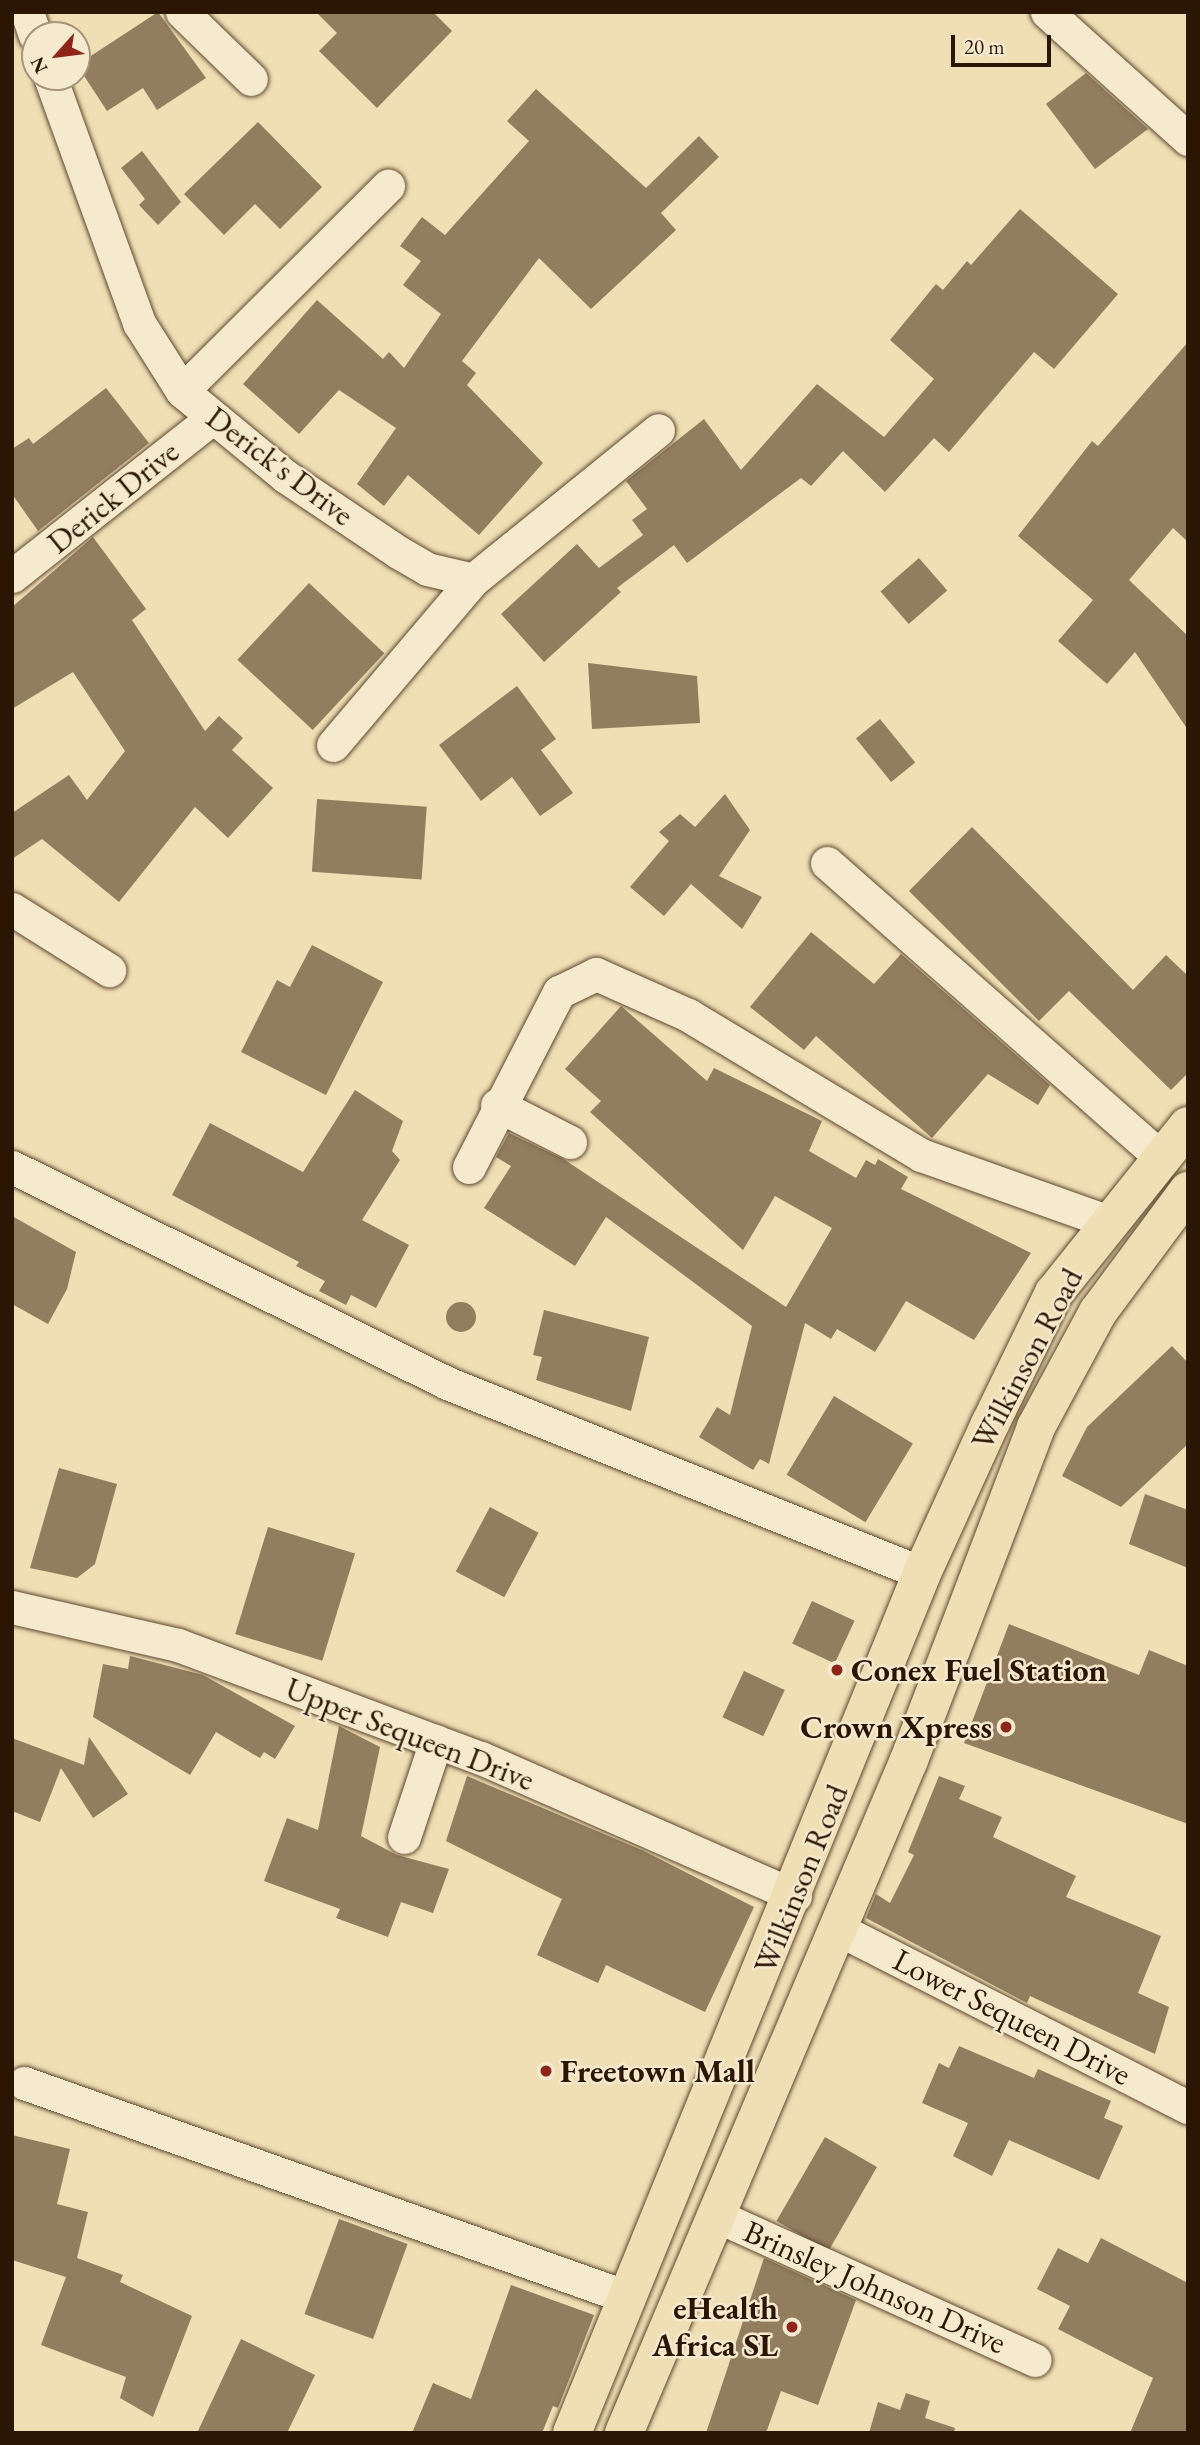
<!DOCTYPE html>
<style>
body{margin:0}
#map{position:relative;width:1200px;height:2445px;overflow:hidden;background:#f0deb4;font-family:"EB Garamond",serif}
div>[style]{position:absolute}
.building>*{inset:0;background:#927e5f;transform-origin:0 0}
.round{border-radius:50%}
.roads{filter:drop-shadow(0 0 2px #5e472f) drop-shadow(0 0 2px #5e472f)}
.minor>*{height:33px;margin:-16.5px;padding:0 16.5px;transform-origin:16.5px;border-radius:16.5px;background:#f5eace}
.major>*{height:38px;margin:-19px;padding:0 19px;transform-origin:19px;border-radius:19px;background:#f0deb4}
.dots>*{width:19px;height:19px;translate:-50% -50%;box-sizing:border-box;border:4px solid #f5eace;border-radius:50%}
span{translate:-50% -50%;white-space:nowrap;text-align:center;line-height:1.15;-webkit-text-stroke:5px #f5eace;paint-order:stroke}
.street-label{font-size:32px;color:#2d1503}
.poi-label{font-size:32px;color:#2d1503;font-weight:700}
.left{translate:0 -50%;text-align:left}
.right{translate:-100% -50%;text-align:right}
.frame{position:absolute;inset:0;border:14px solid #2d1503;pointer-events:none}
.north{position:absolute;left:21px;top:21px;width:70px;height:70px;box-sizing:border-box;background:#f5eace;border:2px solid #a5957d;border-radius:50%;rotate:242deg;font-size:19px;font-weight:700;line-height:28px;text-align:center;color:#2d1503}
.north::after{content:'';display:block;margin:auto;width:24px;height:32px;background:#8f2418;clip-path:polygon(50% 0,100% 100%,50% 72%,0 100%)}
.scale{position:absolute;left:951px;top:35px;width:100px;height:32px;box-sizing:border-box;border:4px solid #2d1503;border-top:0;padding-left:9px;font-size:21px;line-height:24px;white-space:nowrap;color:#2d1503;-webkit-text-stroke:5px #f5eace;paint-order:stroke}
</style>
<div id="map">
<div class="building">
<i style="clip-path:polygon(158px 12px,206px 78px,157px 110px,143px 88px,107px 111px,77px 65px)"></i>
<i style="clip-path:polygon(316px 12px,433px 12px,452px 31px,377px 108px,319px 51px,337px 33px)"></i>
<i style="clip-path:polygon(1086px 73px,1148px 129px,1095px 169px,1046px 104px)"></i>
<i style="clip-path:polygon(536px 89px,646px 188px,699px 136px,719px 157px,661px 213px,676px 230px,591px 309px,539px 258px,462px 361px,476px 373px,467px 385px,543px 463px,479px 535px,408px 475px,384px 506px,357px 484px,396px 428px,339px 390px,299px 434px,243px 384px,317px 300px,383px 359px,389px 352px,404px 368px,441px 314px,403px 285px,421px 261px,400px 246px,422px 217px,445px 235px,529px 141px,507px 121px)"></i>
<i style="clip-path:polygon(258px 122px,322px 187px,280px 229px,255px 204px,224px 235px,184px 194px)"></i>
<i style="clip-path:polygon(142px 151px,181px 202px,158px 225px,139px 205px,145px 199px,121px 168px)"></i>
<i style="clip-path:polygon(1020px 209px,1118px 294px,1054px 369px,1034px 352px,949px 452px,934px 438px,885px 492px,843px 451px,811px 486px,801px 478px,687px 563px,674px 545px,617px 588px,621px 592px,544px 662px,501px 614px,577px 544px,599px 568px,643px 535px,632px 520px,647px 509px,626px 481px,704px 419px,741px 470px,817px 384px,884px 437px,934px 379px,890px 340px,936px 284px,943px 290px,967px 261px,971px 265px)"></i>
<i style="clip-path:polygon(1188px 342px,1188px 542px,1173px 528px,1129px 580px,1188px 636px,1188px 730px,1135px 652px,1107px 684px,1058px 641px,1093px 600px,1018px 536px,1092px 441px,1098px 446px)"></i>
<i style="clip-path:polygon(106px 388px,149px 443px,38px 531px,12px 494px,12px 449px,29px 438px,33px 444px)"></i>
<i style="clip-path:polygon(93px 537px,146px 609px,132px 620px,205px 731px,219px 716px,243px 738px,232px 750px,273px 788px,228px 838px,195px 807px,119px 902px,42px 839px,12px 859px,12px 813px,69px 775px,87px 800px,125px 751px,73px 672px,12px 709px,12px 607px)"></i>
<i style="left:919px;top:558px;width:43px;height:51px;rotate:49deg"></i>
<i style="left:309px;top:583px;width:103px;height:105px;rotate:43deg"></i>
<i style="clip-path:polygon(588px 663px,697px 676px,700px 723px,592px 729px)"></i>
<i style="clip-path:polygon(517px 686px,556px 739px,541px 750px,573px 793px,540px 816px,512px 777px,481px 801px,439px 745px)"></i>
<i style="left:880px;top:719px;width:56px;height:31px;rotate:51deg"></i>
<i style="clip-path:polygon(725px 794px,750px 830px,719px 876px,762px 897px,742px 929px,691px 884px,664px 916px,630px 887px,669px 841px,659px 832px,680px 814px,695px 827px)"></i>
<i style="left:317px;top:799px;width:110px;height:73px;rotate:4deg"></i>
<i style="clip-path:polygon(972px 827px,1133px 990px,1166px 955px,1188px 976px,1188px 1073px,1171px 1090px,1069px 991px,1039px 1021px,909px 891px)"></i>
<i style="clip-path:polygon(811px 932px,874px 984px,901px 954px,1050px 1085px,1038px 1105px,988px 1074px,932px 1138px,816px 1036px,804px 1050px,750px 1007px)"></i>
<i style="clip-path:polygon(312px 945px,383px 982px,326px 1095px,241px 1052px,277px 980px,290px 987px)"></i>
<i style="clip-path:polygon(621px 1006px,707px 1081px,714px 1068px,822px 1121px,809px 1151px,856px 1178px,866px 1160px,875px 1165px,878px 1159px,908px 1177px,901px 1189px,1031px 1253px,974px 1340px,906px 1301px,875px 1352px,837px 1329px,831px 1339px,805px 1323px,769px 1464px,760px 1459px,753px 1470px,699px 1437px,717px 1407px,730px 1415px,752px 1326px,606px 1217px,575px 1266px,484px 1208px,511px 1166px,496px 1157px,509px 1133px,565px 1160px,786px 1307px,832px 1228px,775px 1196px,743px 1250px,590px 1112px,601px 1101px,565px 1069px)"></i>
<i style="clip-path:polygon(355px 1090px,403px 1121px,392px 1151px,400px 1160px,362px 1220px,409px 1245px,376px 1308px,351px 1295px,346px 1305px,319px 1291px,325px 1281px,296px 1266px,299px 1262px,172px 1195px,210px 1123px,303px 1172px)"></i>
<i style="clip-path:polygon(12px 1216px,76px 1252px,67px 1289px,48px 1324px,12px 1304px)"></i>
<i class="round" style="left:446px;top:1302px;width:30px;height:30px"></i>
<i style="clip-path:polygon(544px 1310px,649px 1337px,631px 1411px,536px 1380px,542px 1357px,533px 1355px)"></i>
<i style="clip-path:polygon(1172px 1346px,1188px 1363px,1188px 1444px,1121px 1507px,1062px 1476px,1087px 1427px)"></i>
<i style="left:834px;top:1396px;width:92px;height:92px;rotate:31deg"></i>
<i style="clip-path:polygon(59px 1468px,117px 1484px,95px 1564px,77px 1578px,30px 1568px)"></i>
<i style="clip-path:polygon(1145px 1494px,1188px 1510px,1188px 1568px,1129px 1544px)"></i>
<i style="left:490px;top:1507px;width:55px;height:73px;rotate:28deg"></i>
<i style="left:268px;top:1527px;width:91px;height:112px;rotate:17deg"></i>
<i style="left:812px;top:1601px;width:47px;height:47px;rotate:25deg"></i>
<i style="clip-path:polygon(1009px 1624px,1139px 1675px,1149px 1650px,1188px 1666px,1188px 1824px,964px 1743px)"></i>
<i style="clip-path:polygon(130px 1656px,203px 1675px,295px 1726px,275px 1759px,264px 1752px,260px 1758px,216px 1732px,190px 1775px,93px 1717px,103px 1664px,128px 1669px)"></i>
<i style="left:744px;top:1671px;width:45px;height:51px;rotate:25deg"></i>
<i style="clip-path:polygon(339px 1726px,380px 1747px,361px 1836px,397px 1855px,449px 1869px,433px 1913px,401px 1902px,388px 1937px,336px 1918px,340px 1909px,264px 1881px,287px 1818px,318px 1830px)"></i>
<i style="clip-path:polygon(89px 1737px,128px 1794px,93px 1818px,61px 1768px,40px 1822px,12px 1811px,12px 1738px,84px 1765px)"></i>
<i style="clip-path:polygon(467px 1776px,644px 1851px,754px 1907px,705px 2012px,606px 1965px,598px 1983px,537px 1955px,562px 1899px,446px 1841px)"></i>
<i style="clip-path:polygon(939px 1776px,965px 1786px,959px 1799px,1002px 1817px,993px 1837px,1076px 1876px,1066px 1897px,1161px 1936px,1138px 1993px,1169px 2007px,1155px 2054px,1030px 1996px,1027px 2003px,866px 1918px,876px 1894px,890px 1903px,914px 1855px,908px 1852px)"></i>
<i style="clip-path:polygon(959px 2046px,1034px 2078px,1038px 2069px,1111px 2101px,1104px 2118px,1123px 2126px,1099px 2180px,1009px 2140px,992px 2176px,953px 2156px,968px 2123px,922px 2103px,939px 2063px,949px 2068px)"></i>
<i style="clip-path:polygon(12px 2135px,70px 2149px,57px 2204px,88px 2212px,77px 2258px,123px 2275px,120px 2282px,192px 2316px,153px 2417px,120px 2398px,126px 2377px,41px 2345px,66px 2277px,12px 2260px)"></i>
<i style="left:825px;top:2137px;width:60px;height:97px;rotate:30deg"></i>
<i style="left:339px;top:2219px;width:73px;height:101px;rotate:20deg"></i>
<i style="clip-path:polygon(1101px 2238px,1188px 2283px,1188px 2433px,1130px 2433px,1153px 2378px,1058px 2329px,1070px 2306px,1037px 2289px,1058px 2248px,1088px 2263px)"></i>
<i style="clip-path:polygon(764px 2258px,856px 2300px,818px 2405px,781px 2391px,766px 2433px,706px 2433px)"></i>
<i style="clip-path:polygon(511px 2285px,594px 2315px,558px 2408px,553px 2406px,542px 2433px,412px 2433px,433px 2383px,471px 2399px)"></i>
<i style="clip-path:polygon(241px 2339px,315px 2375px,287px 2433px,197px 2433px)"></i>
<i style="clip-path:polygon(906px 2393px,930px 2401px,925px 2418px,955px 2428px,954px 2433px,869px 2433px,878px 2402px,900px 2410px)"></i>
</div>
<div class="roads">
<div class="minor">
<i style="left:27px;top:12px;width:24px;rotate:71deg"></i>
<i style="left:182px;top:12px;width:96px;rotate:44.2deg"></i>
<i style="left:1047px;top:12px;width:190px;rotate:42deg"></i>
<i style="left:50px;top:77px;width:262px;rotate:70.1deg"></i>
<i style="left:139px;top:323px;width:80px;rotate:57.7deg"></i>
<i style="left:182px;top:391px;width:134px;rotate:39.5deg"></i>
<i style="left:285px;top:476px;width:136px;rotate:33.9deg"></i>
<i style="left:398px;top:552px;width:34px;rotate:30deg"></i>
<i style="left:427px;top:569px;width:47px;rotate:13.4deg"></i>
<i style="left:473px;top:580px;width:238px;rotate:-39deg"></i>
<i style="left:182px;top:391px;width:291px;rotate:-44.9deg"></i>
<i style="left:12px;top:576px;width:256px;rotate:-38.3deg"></i>
<i style="left:333px;top:745px;width:216px;rotate:-49.7deg"></i>
<i style="left:827px;top:863px;width:445px;rotate:41.4deg"></i>
<i style="left:12px;top:909px;width:115px;rotate:32.2deg"></i>
<i style="left:497px;top:1105px;width:82px;rotate:26.9deg"></i>
<i style="left:12px;top:1167px;width:486px;rotate:26.4deg"></i>
<i style="left:447px;top:1383px;width:512px;rotate:21.8deg"></i>
<i style="left:469px;top:1167px;width:197px;rotate:-62.8deg"></i>
<i style="left:559px;top:992px;width:41px;rotate:-25.9deg"></i>
<i style="left:596px;top:974px;width:101px;rotate:24deg"></i>
<i style="left:688px;top:1015px;width:272px;rotate:31deg"></i>
<i style="left:921px;top:1155px;width:196px;rotate:19.6deg"></i>
<i style="left:12px;top:1607px;width:170px;rotate:12.9deg"></i>
<i style="left:178px;top:1645px;width:323px;rotate:20.5deg"></i>
<i style="left:481px;top:1758px;width:343px;rotate:23.7deg"></i>
<i style="left:404px;top:1837px;width:101px;rotate:-71.6deg"></i>
<i style="left:836px;top:1928px;width:395px;rotate:27deg"></i>
<i style="left:24px;top:2083px;width:640px;rotate:19.54deg"></i>
<i style="left:715px;top:2215px;width:351px;rotate:24.4deg"></i>
</div>
<div class="major">
<i style="left:572px;top:2433px;width:928px;rotate:-67.85deg"></i>
<i style="left:922px;top:1573px;width:164px;rotate:-65.5deg"></i>
<i style="left:990px;top:1424px;width:146px;rotate:-64deg"></i>
<i style="left:1054px;top:1293px;width:214px;rotate:-51.3deg"></i>
<i style="left:624px;top:2433px;width:731px;rotate:-67.05deg"></i>
<i style="left:909px;top:1760px;width:356px;rotate:-69.1deg"></i>
<i style="left:1036px;top:1427px;width:131px;rotate:-61.7deg"></i>
<i style="left:1098px;top:1312px;width:151px;rotate:-53.4deg"></i>
</div>
</div>
<div class="dots">
<i style="left:837px;top:1670px;background:#8f2418"></i>
<i style="left:1006px;top:1727px;background:#8f2418"></i>
<i style="left:546px;top:2071px;background:#8f2418"></i>
<i style="left:792px;top:2327px;background:#8f2418"></i>
</div>
<div class="street-label">
<span style="left:280px;top:466px;rotate:37deg">Derick's Drive</span>
<span style="left:113px;top:497px;rotate:-39deg">Derick Drive</span>
<span style="left:1027px;top:1359px;rotate:-62deg">Wilkinson Road</span>
<span style="left:410px;top:1734px;rotate:21deg">Upper Sequeen Drive</span>
<span style="left:801px;top:1879px;rotate:-68deg">Wilkinson Road</span>
<span style="left:1012px;top:2017px;rotate:27deg">Lower Sequeen Drive</span>
<span style="left:875px;top:2287px;rotate:24deg">Brinsley Johnson Drive</span>
</div>
<div class="poi-label">
<span class="left" style="left:851px;top:1670px">Conex Fuel Station</span>
<span class="right" style="left:992px;top:1727px">Crown Xpress</span>
<span class="left" style="left:560px;top:2071px">Freetown Mall</span>
<span class="right" style="left:778px;top:2327px">eHealth<br>Africa SL</span>
</div>
<div class="frame"></div>
<div class="north">N</div>
<div class="scale">20 m</div>
</div>
